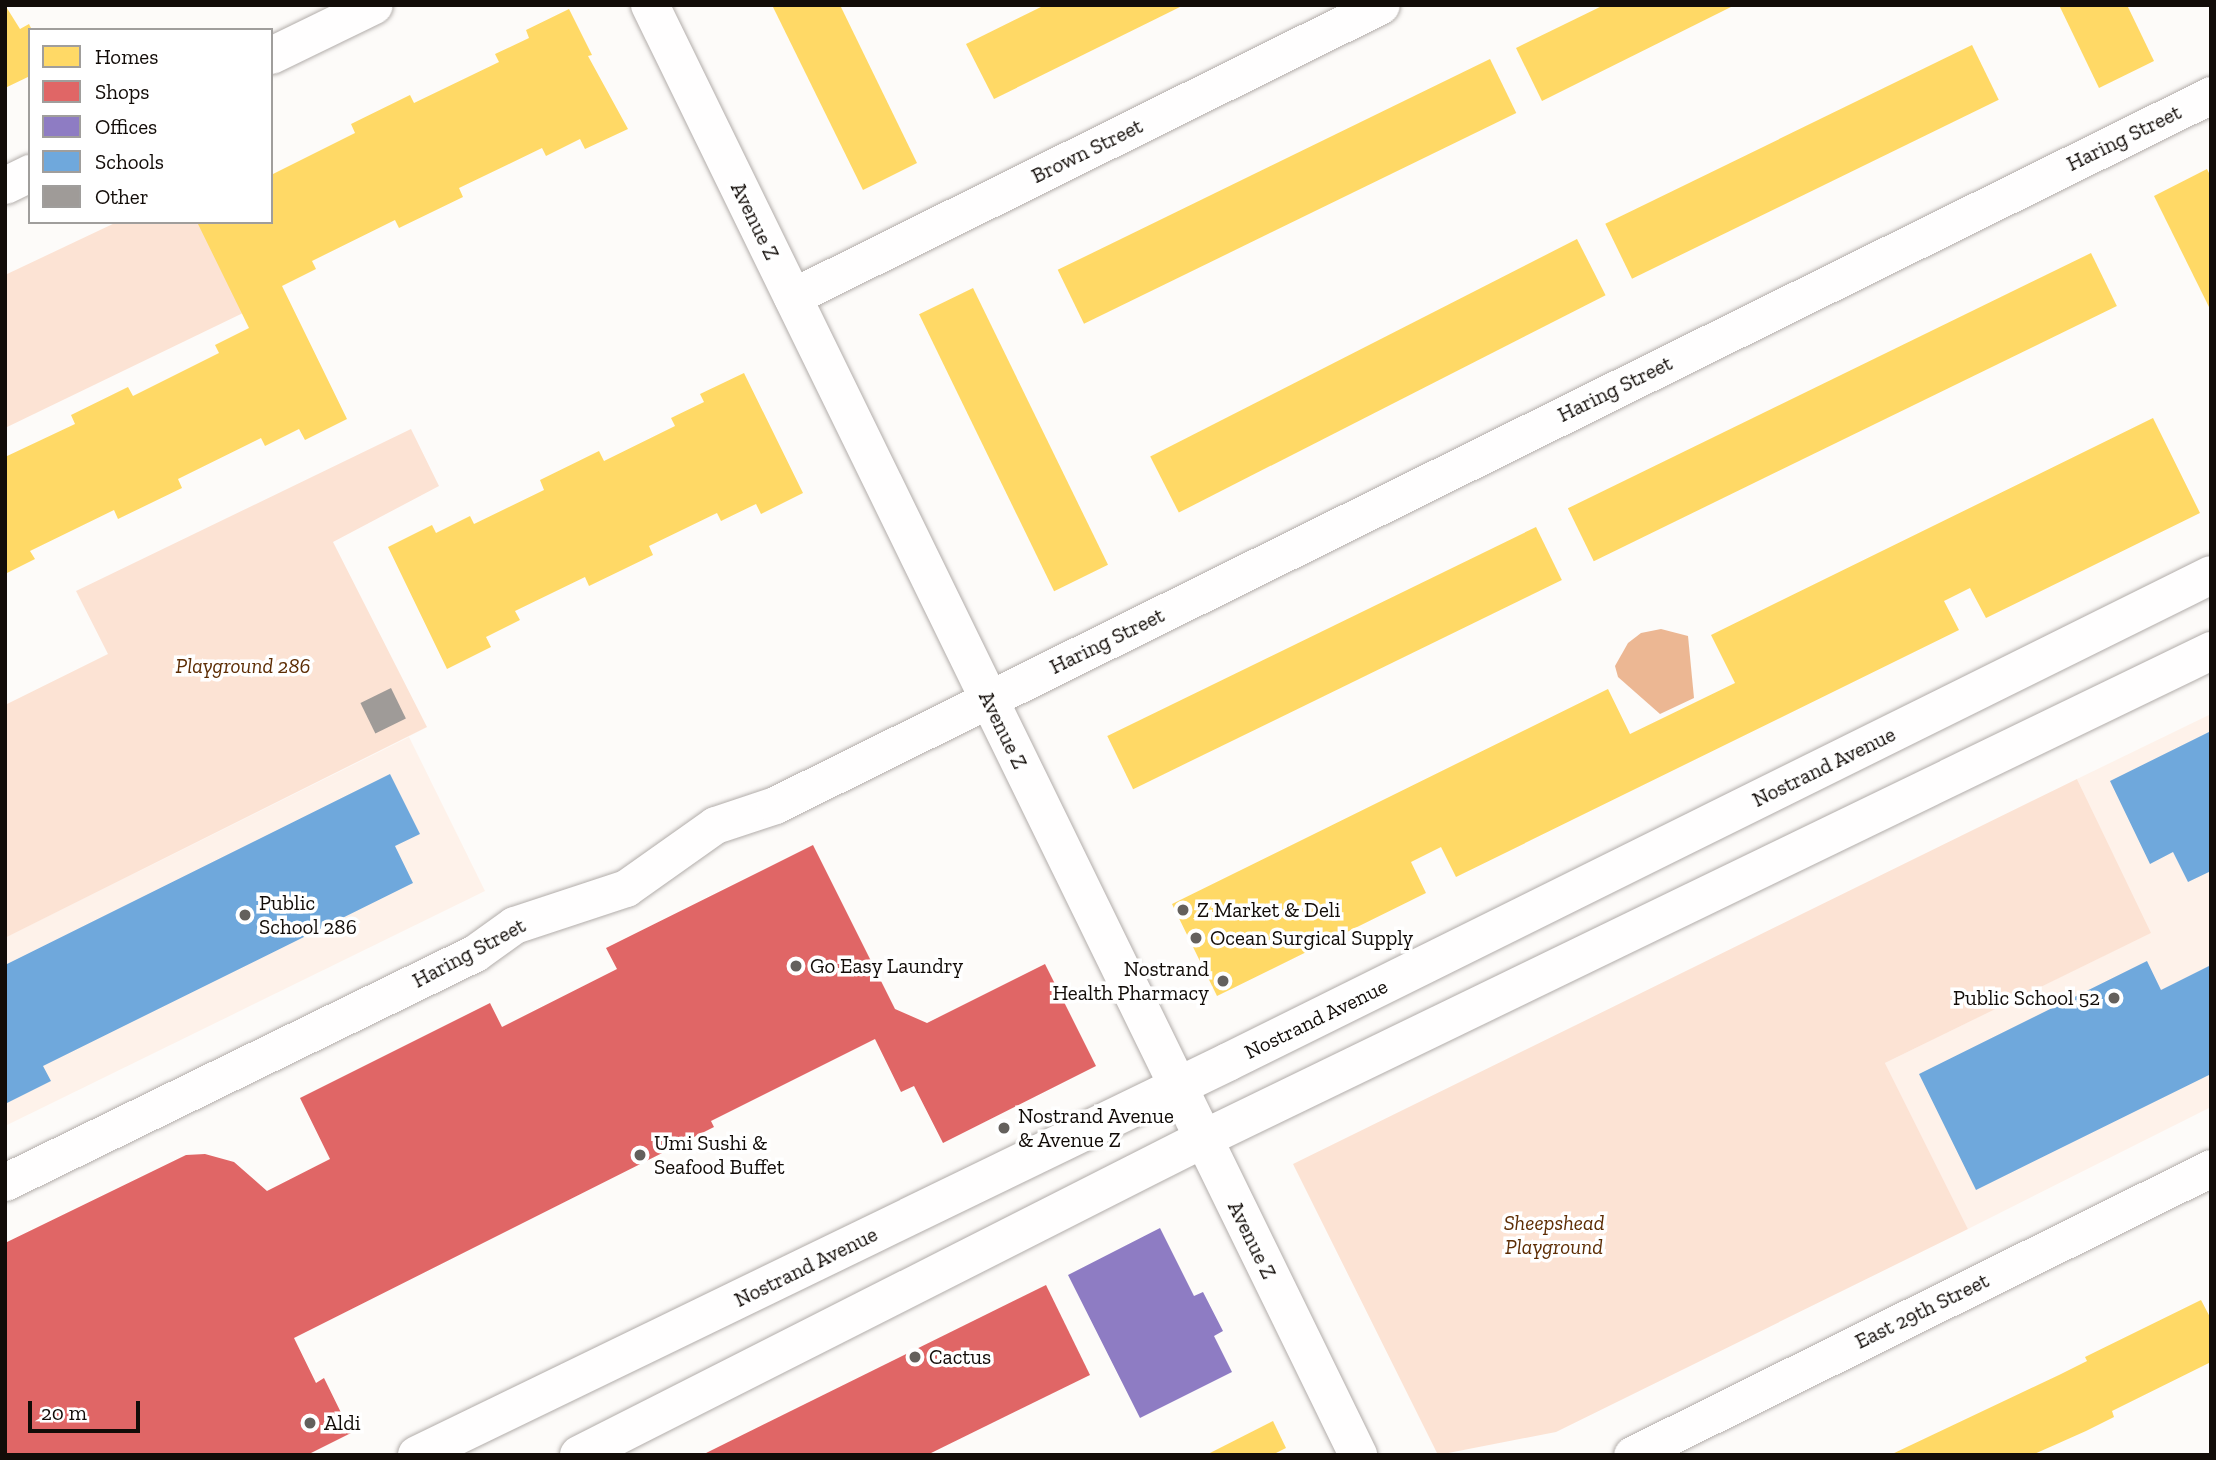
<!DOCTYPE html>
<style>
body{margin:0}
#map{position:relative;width:2216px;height:1460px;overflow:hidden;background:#fdfbf9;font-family:"Zilla Slab",serif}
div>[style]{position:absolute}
.built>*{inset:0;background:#fef2ea}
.green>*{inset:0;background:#fce3d4}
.water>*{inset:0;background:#ecb793}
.homes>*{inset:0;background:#ffd966;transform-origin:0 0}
.shops>*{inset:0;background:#e06666}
.offices>*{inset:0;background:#8e7cc3}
.schools>*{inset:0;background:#6fa8dc}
.building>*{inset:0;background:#9f9b98;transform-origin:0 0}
.roads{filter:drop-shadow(0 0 2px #b2adaa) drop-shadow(0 0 2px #b2adaa)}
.minor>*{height:37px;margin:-18.5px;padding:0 18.5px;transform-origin:18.5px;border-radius:18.5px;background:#fffefe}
.tertiary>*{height:38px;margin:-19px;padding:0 19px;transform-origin:19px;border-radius:19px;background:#fffefe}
.secondary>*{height:38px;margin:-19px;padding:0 19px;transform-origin:19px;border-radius:19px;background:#fffefe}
.dots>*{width:19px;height:19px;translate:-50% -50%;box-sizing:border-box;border:4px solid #fff;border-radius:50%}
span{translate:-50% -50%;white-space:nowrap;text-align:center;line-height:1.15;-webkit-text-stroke:7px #fff;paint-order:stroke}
.street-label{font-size:21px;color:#120c08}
.park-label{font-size:21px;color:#5d2d04;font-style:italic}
.poi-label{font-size:21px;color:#120c08}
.left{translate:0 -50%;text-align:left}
.right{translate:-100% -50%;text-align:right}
.frame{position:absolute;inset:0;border:7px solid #120c08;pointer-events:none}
.legend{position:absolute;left:28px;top:28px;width:245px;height:196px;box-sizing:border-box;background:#fff;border:2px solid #a09e9c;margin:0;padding:9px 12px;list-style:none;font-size:21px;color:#120c08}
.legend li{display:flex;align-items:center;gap:14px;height:35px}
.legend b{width:35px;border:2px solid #a09e9c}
.scale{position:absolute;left:28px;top:1401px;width:112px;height:32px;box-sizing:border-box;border:4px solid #120c08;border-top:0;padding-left:9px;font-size:21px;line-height:24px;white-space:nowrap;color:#120c08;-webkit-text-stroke:5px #fff;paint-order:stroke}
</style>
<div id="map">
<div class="built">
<i style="clip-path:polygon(2211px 714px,2211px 1107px,1968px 1229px,1885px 1063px,2150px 933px,2077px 779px)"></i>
<i style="clip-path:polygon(409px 737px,485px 891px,5px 1126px,5px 938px)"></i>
</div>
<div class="green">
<i style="clip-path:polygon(117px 222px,199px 222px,243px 313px,5px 428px,5px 275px)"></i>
<i style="clip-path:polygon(411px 429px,439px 486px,333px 542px,427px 727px,5px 938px,5px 705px,108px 654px,76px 591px)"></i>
<i style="clip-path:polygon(2077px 779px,2151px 933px,1885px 1063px,1968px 1229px,1556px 1432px,1438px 1455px,1293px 1164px)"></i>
</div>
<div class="water">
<i style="clip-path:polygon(1661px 629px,1688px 636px,1694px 698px,1660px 714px,1618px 677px,1615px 666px,1628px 643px,1641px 633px)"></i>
</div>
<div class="homes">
<i style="clip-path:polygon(5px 5px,20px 29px,29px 24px,32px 30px,30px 76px,5px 88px)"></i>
<i style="clip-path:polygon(772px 5px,840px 5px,917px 163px,863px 190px)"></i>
<i style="clip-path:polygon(1045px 5px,1184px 5px,994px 99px,966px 44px)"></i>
<i style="clip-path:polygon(1604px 5px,1735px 5px,1542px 101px,1516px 48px)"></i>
<i style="clip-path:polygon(2059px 5px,2127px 5px,2154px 61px,2099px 88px)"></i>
<i style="clip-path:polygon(569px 9px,592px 55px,588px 56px,628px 129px,585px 149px,580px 139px,546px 156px,542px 148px,459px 188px,463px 197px,399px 228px,395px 220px,312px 261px,316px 269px,282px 286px,347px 419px,305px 440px,299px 429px,265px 446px,261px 438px,178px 479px,182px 488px,118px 519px,114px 510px,30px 551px,35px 559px,5px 574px,5px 457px,75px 424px,71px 415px,128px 387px,133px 396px,219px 353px,215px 345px,249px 328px,197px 222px,271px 222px,271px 175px,355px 133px,351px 124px,410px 95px,414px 103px,499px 62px,495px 54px,529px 38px,526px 30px)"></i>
<i style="left:1972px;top:45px;width:61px;height:408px;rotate:64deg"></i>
<i style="left:1490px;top:59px;width:60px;height:481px;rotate:64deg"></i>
<i style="clip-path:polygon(2207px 169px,2211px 177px,2211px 311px,2154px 196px)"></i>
<i style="left:1577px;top:239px;width:63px;height:479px;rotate:63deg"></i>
<i style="left:2091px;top:253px;width:59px;height:582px;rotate:64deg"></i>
<i style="left:973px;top:288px;width:308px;height:60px;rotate:64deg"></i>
<i style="clip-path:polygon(744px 373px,803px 493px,761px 514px,756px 504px,721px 521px,717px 513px,649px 546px,653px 555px,589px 586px,585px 577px,515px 611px,520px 620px,486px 637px,491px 647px,447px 669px,388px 547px,432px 525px,436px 533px,470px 516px,474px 524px,544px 490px,540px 480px,599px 451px,604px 461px,675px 426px,671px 418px,704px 402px,700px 394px)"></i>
<i style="clip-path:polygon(2153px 418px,2200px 513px,1986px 618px,1970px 588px,1944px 601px,1959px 630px,1456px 877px,1441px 847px,1411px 862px,1426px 893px,1217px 996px,1172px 904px,1608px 689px,1630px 734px,1735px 683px,1711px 635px)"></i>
<i style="left:1536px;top:527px;width:59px;height:477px;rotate:64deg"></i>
<i style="clip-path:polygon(2201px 1300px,2211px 1319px,2211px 1362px,2112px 1411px,2114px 1417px,2086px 1431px,2032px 1455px,1890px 1455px,2059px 1375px,2087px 1361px,2085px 1357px)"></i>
<i style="clip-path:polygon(1273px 1421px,1286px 1448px,1272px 1455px,1206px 1455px)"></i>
</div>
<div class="shops">
<i style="clip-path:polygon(813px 845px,895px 1009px,927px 1023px,1045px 964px,1096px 1066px,943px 1143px,914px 1086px,901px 1092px,875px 1039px,711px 1121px,714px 1127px,294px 1338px,316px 1383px,324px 1378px,351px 1433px,307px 1455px,5px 1455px,5px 1243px,186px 1155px,205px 1154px,234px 1162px,267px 1191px,330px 1159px,300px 1098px,490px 1003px,502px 1027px,617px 969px,606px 948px)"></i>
<i style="clip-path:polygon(1046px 1285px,1090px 1375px,927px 1455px,702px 1455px)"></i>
</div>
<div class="offices">
<i style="clip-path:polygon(1160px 1228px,1194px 1296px,1203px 1292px,1223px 1331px,1214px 1336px,1232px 1372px,1140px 1418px,1068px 1275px)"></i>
</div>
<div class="schools">
<i style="clip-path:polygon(2211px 731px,2211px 871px,2188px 882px,2173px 852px,2150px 864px,2110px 781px)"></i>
<i style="clip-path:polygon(390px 774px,420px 834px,395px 846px,413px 883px,43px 1066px,51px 1081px,5px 1104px,5px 965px)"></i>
<i style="clip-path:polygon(2147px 961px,2161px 990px,2211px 965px,2211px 1074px,1976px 1190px,1919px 1074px)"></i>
</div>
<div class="building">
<i style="left:391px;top:688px;width:34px;height:34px;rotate:64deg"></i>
</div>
<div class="roads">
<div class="minor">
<i style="left:271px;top:55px;width:114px;rotate:-25.9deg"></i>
<i style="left:5px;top:185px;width:28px;rotate:-26deg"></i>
<i style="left:792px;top:297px;width:657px;rotate:-26.37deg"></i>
<i style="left:5px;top:1182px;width:523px;rotate:-25.98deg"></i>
<i style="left:475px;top:953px;width:48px;rotate:-35.7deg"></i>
<i style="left:514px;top:925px;width:118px;rotate:-18.3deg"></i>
<i style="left:626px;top:888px;width:109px;rotate:-35.3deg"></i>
<i style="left:715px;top:825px;width:63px;rotate:-18.4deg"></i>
<i style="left:775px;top:805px;width:1602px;rotate:-26.31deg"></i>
<i style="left:1632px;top:1455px;width:646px;rotate:-26.37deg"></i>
</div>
<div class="tertiary">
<i style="left:650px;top:5px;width:1614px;rotate:63.97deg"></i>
</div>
<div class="secondary">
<i style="left:417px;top:1455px;width:901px;rotate:-25.85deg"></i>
<i style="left:1228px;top:1062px;width:1097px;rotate:-26.35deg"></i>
<i style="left:579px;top:1455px;width:699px;rotate:-26.86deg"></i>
<i style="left:1203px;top:1139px;width:1120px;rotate:-25.83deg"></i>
</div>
</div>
<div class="dots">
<i style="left:1183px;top:910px;background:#64605c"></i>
<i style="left:245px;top:915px;background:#64605c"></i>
<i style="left:1196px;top:938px;background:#64605c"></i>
<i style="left:796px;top:966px;background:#64605c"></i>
<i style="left:1223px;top:981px;background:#64605c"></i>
<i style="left:2114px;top:998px;background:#64605c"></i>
<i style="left:1004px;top:1128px;background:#64605c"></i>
<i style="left:640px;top:1155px;background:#64605c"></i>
<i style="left:915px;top:1357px;background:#64605c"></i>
<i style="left:310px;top:1423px;background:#64605c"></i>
</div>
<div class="street-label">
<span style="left:2124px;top:138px;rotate:-26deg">Haring Street</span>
<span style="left:1087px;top:151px;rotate:-26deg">Brown Street</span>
<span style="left:755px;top:221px;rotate:64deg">Avenue Z</span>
<span style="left:1615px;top:389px;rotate:-26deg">Haring Street</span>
<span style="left:1107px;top:641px;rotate:-26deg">Haring Street</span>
<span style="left:1003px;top:730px;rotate:64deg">Avenue Z</span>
<span style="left:1824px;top:767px;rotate:-26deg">Nostrand Avenue</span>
<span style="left:469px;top:953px;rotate:-28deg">Haring Street</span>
<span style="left:1316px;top:1019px;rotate:-26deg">Nostrand Avenue</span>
<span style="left:1252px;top:1240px;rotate:64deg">Avenue Z</span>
<span style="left:806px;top:1267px;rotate:-26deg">Nostrand Avenue</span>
<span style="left:1922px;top:1311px;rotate:-26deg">East 29th Street</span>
</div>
<div class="park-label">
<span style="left:243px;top:666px">Playground 286</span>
<span style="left:1554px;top:1235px">Sheepshead<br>Playground</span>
</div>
<div class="poi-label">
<span class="left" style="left:259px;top:915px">Public<br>School 286</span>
<span class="left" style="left:1197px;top:910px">Z Market &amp; Deli</span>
<span class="left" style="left:1210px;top:938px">Ocean Surgical Supply</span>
<span class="left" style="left:810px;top:966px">Go Easy Laundry</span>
<span class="right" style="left:1209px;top:981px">Nostrand<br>Health Pharmacy</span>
<span class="right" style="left:2100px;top:998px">Public School 52</span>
<span class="left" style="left:1018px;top:1128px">Nostrand Avenue<br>&amp; Avenue Z</span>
<span class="left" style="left:654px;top:1155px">Umi Sushi &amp;<br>Seafood Buffet</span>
<span class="left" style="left:929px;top:1357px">Cactus</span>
<span class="left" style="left:324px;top:1423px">Aldi</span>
</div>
<div class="frame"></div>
<ul class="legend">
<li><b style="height:19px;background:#ffd966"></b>Homes</li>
<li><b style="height:19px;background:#e06666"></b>Shops</li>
<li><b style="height:19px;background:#8e7cc3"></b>Offices</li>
<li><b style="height:19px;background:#6fa8dc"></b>Schools</li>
<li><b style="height:19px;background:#9f9b98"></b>Other</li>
</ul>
<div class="scale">20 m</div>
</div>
